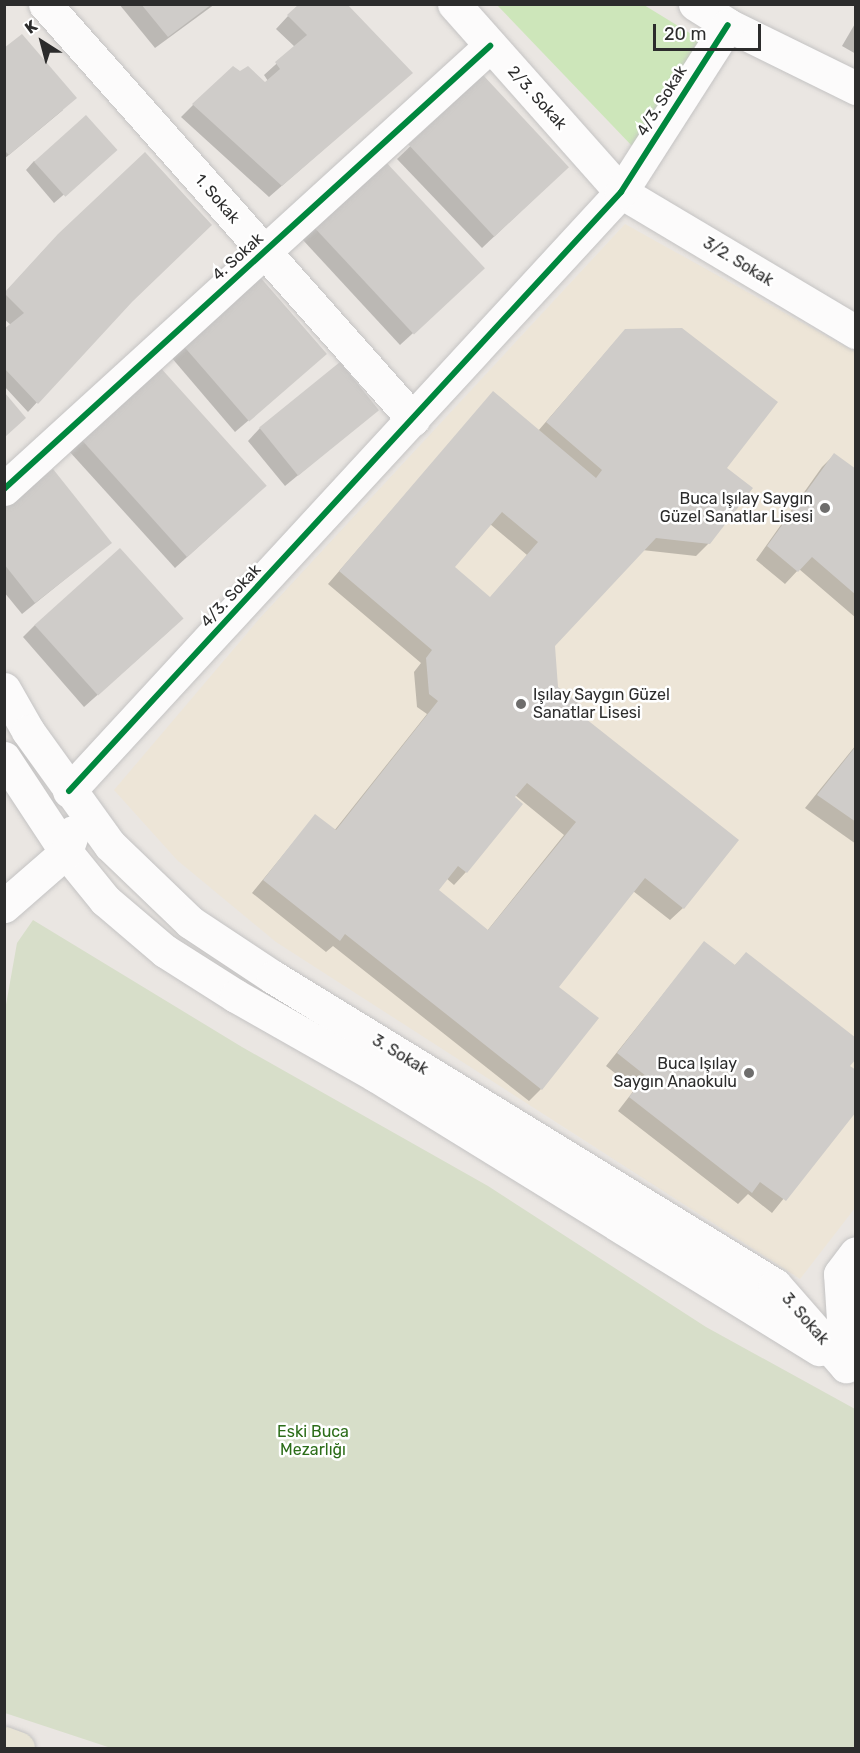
<!DOCTYPE html>
<meta charset="utf-8">
<style>
body{margin:0}
#map{position:relative;width:860px;height:1753px;overflow:hidden;background:#eae6e2;font-family:Rubik,sans-serif}
div>[style]{position:absolute}
.education>*{inset:0;background:#ede5d7}
.green>*{inset:0;background:#cde6ba}
.cemetery>*{inset:0;background:#d7dec9}
.shadow>*{inset:0;background:#0003}
.building>*{inset:0;background:#cfccc9;transform-origin:0 0}
.roads{filter:drop-shadow(0 0 2px #c4c3c3) drop-shadow(0 0 2px #c4c3c3)}
.street>*{height:33px;margin:-16.5px;padding:0 16.5px;transform-origin:16.5px;border-radius:16.5px;background:#fcfbfb}
.secondary>*{height:33px;margin:-16.5px;padding:0 16.5px;transform-origin:16.5px;border-radius:16.5px;background:#fcfbfb}
.primary>*{height:33px;margin:-16.5px;padding:0 16.5px;transform-origin:16.5px;border-radius:16.5px;background:#e7e3d4}
.cycleway>*{height:6px;margin:-3px;padding:0 3px;transform-origin:3px;border-radius:3px;background:#00873e}
.dots>*{width:16px;height:16px;translate:-50% -50%;box-sizing:border-box;border:3px solid #fff;border-radius:50%}
span{translate:-50% -50%;white-space:nowrap;text-align:center;line-height:1.15;-webkit-text-stroke:5px #fff;paint-order:stroke}
.street-label{font-size:16px;color:#2c2c2c}
.poi-label{font-size:16px;color:#2c2c2c}
.right{translate:-100% -50%;text-align:right}
.left{translate:0 -50%;text-align:left}
.park-label{font-size:16px;color:#2c6d19}
.frame{position:absolute;inset:0;border:6px solid #2c2c2c;pointer-events:none}
.north{position:absolute;left:12px;top:12px;width:60px;height:60px;-webkit-text-stroke:4px #fff;paint-order:stroke;rotate:324deg;font-size:16px;font-weight:700;line-height:24px;text-align:center;color:#2c2c2c}
.north::after{content:'';display:block;margin:auto;width:21px;height:27px;background:#2c2c2c;clip-path:polygon(50% 0,100% 100%,50% 72%,0 100%)}
.scale{position:absolute;left:653px;top:24px;width:108px;height:27px;box-sizing:border-box;border:3px solid #2c2c2c;border-top:0;padding-left:8px;font-size:18px;line-height:21px;white-space:nowrap;color:#2c2c2c;-webkit-text-stroke:4px #fff;paint-order:stroke}
</style>
<div id="map">
<div class="education">
<i style="clip-path:polygon(625px 224px,855px 352px,855px 1208px,800px 1279px,276px 942px,177px 860px,114px 790px,260px 618px)"></i>
</div>
<div class="green">
<i style="clip-path:polygon(497px 5px,644px 5px,701px 40px,633px 147px)"></i>
</div>
<div class="cemetery">
<i style="clip-path:polygon(33px 920px,242px 1047px,488px 1186px,706px 1327px,855px 1409px,855px 1748px,111px 1748px,5px 1713px,4px 1016px,17px 943px)"></i>
</div>
<div class="shadow">
<i style="clip-path:polygon(119px 4px,215px 4px,155px 48px)"></i>
<i style="clip-path:polygon(288px 16px,411px 73px,269px 197px,181px 117px,193px 105px,240px 72px,265px 84px,268px 81px,264px 75px,295px 47px,276px 29px)"></i>
<i style="clip-path:polygon(856px 22px,856px 54px,842px 46px)"></i>
<i style="clip-path:polygon(4px 50px,63px 110px,4px 159px)"></i>
<i style="clip-path:polygon(482px 77px,555px 179px,482px 248px,397px 159px)"></i>
<i style="clip-path:polygon(106px 158px,54px 203px,26px 170px,34px 161px)"></i>
<i style="clip-path:polygon(314px 227px,471px 280px,400px 345px,302px 239px)"></i>
<i style="clip-path:polygon(46px 248px,127px 305px,28px 412px,4px 386px,4px 331px,11px 325px,4px 319px,4px 294px)"></i>
<i style="clip-path:polygon(evenodd,613px 344px,725px 468px,709px 543px,696px 556px,642px 550px,554px 645px,556px 687px,574px 712px,683px 908px,670px 920px,633px 891px,556px 987px,541px 1089px,529px 1101px,333px 946px,326px 952px,252px 893px,315px 816px,334px 831px,427px 714px,417px 707px,414px 672px,421px 663px,328px 584px,493px 393px,538px 431px,613px 344px,490px 524px,527px 555px,489px 599px,453px 567px,490px 524px,613px 344px,515px 795px,564px 835px,487px 931px,436px 890px,446px 878px,454px 885px,466px 872px,521px 804px,513px 797px,515px 795px)"></i>
<i style="clip-path:polygon(183px 345px,312px 366px,235px 432px,171px 357px)"></i>
<i style="clip-path:polygon(4px 396px,24px 418px,4px 436px)"></i>
<i style="clip-path:polygon(377px 410px,285px 486px,248px 441px,260px 428px)"></i>
<i style="clip-path:polygon(81px 439px,253px 497px,175px 568px,69px 451px)"></i>
<i style="clip-path:polygon(834px 455px,856px 471px,856px 618px,799px 569px,785px 584px,756px 560px,822px 467px)"></i>
<i style="clip-path:polygon(4px 509px,110px 543px,22px 614px,4px 592px)"></i>
<i style="clip-path:polygon(35px 625px,169px 631px,84px 707px,23px 637px)"></i>
<i style="clip-path:polygon(856px 745px,856px 844px,805px 808px)"></i>
<i style="clip-path:polygon(704px 943px,734px 966px,746px 954px,848px 1066px,856px 1109px,772px 1213px,748px 1194px,738px 1204px,618px 1111px,635px 1089px,606px 1066px)"></i>
</div>
<div class="building">
<i style="clip-path:polygon(141px 4px,212px 4px,168px 37px)"></i>
<i style="clip-path:polygon(299px 4px,347px 4px,413px 73px,282px 186px,192px 104px,233px 66px,240px 71px,248px 66px,265px 82px,280px 69px,275px 62px,307px 35px,287px 15px)"></i>
<i style="clip-path:polygon(22px 34px,77px 98px,9px 155px,4px 150px,4px 48px)"></i>
<i style="left:483px;top:75px;width:126px;height:102px;rotate:47deg"></i>
<i style="left:86px;top:115px;width:47px;height:70px;rotate:48deg"></i>
<i style="clip-path:polygon(145px 152px,212px 225px,132px 302px,38px 404px,4px 368px,4px 329px,24px 313px,4px 293px,58px 234px)"></i>
<i style="left:384px;top:160px;width:148px;height:97px;rotate:47deg"></i>
<i style="left:260px;top:277px;width:102px;height:103px;rotate:49deg"></i>
<i style="clip-path:polygon(evenodd,682px 328px,778px 402px,727px 468px,753px 488px,710px 544px,656px 538px,555px 646px,558px 687px,581px 705px,576px 711px,739px 840px,684px 909px,645px 878px,559px 987px,599px 1018px,542px 1090px,345px 934px,340px 941px,263px 880px,315px 814px,336px 830px,438px 701px,429px 694px,426px 658px,432px 650px,339px 571px,493px 391px,596px 478px,602px 470px,546px 422px,625px 329px,682px 328px,502px 512px,538px 542px,490px 597px,455px 567px,502px 512px,682px 328px,527px 783px,576px 822px,488px 930px,439px 890px,458px 866px,467px 873px,523px 804px,515px 797px,527px 783px)"></i>
<i style="left:340px;top:362px;width:62px;height:104px;rotate:51deg"></i>
<i style="left:159px;top:366px;width:161px;height:107px;rotate:48deg"></i>
<i style="clip-path:polygon(5px 393px,26px 418px,5px 437px)"></i>
<i style="clip-path:polygon(834px 453px,856px 469px,856px 595px,812px 557px,798px 572px,767px 546px)"></i>
<i style="clip-path:polygon(53px 469px,112px 543px,35px 603px,4px 564px,4px 507px)"></i>
<i style="left:120px;top:548px;width:95px;height:115px;rotate:48deg"></i>
<i style="clip-path:polygon(856px 746px,856px 822px,817px 795px)"></i>
<i style="clip-path:polygon(704px 941px,735px 965px,746px 952px,856px 1038px,856px 1059px,850px 1066px,856px 1070px,856px 1112px,786px 1201px,760px 1182px,752px 1193px,629px 1097px,646px 1076px,617px 1053px)"></i>
</div>
<div class="roads">
<div class="street">
<i style="left:45px;top:4px;width:555px;rotate:48.44deg"></i>
<i style="left:454px;top:4px;width:251px;rotate:48.4deg"></i>
<i style="left:621px;top:192px;width:274px;rotate:30.8deg"></i>
<i style="left:695px;top:4px;width:39px;rotate:32deg"></i>
<i style="left:728px;top:25px;width:143px;rotate:26.2deg"></i>
<i style="left:4px;top:489px;width:658px;rotate:-42.35deg"></i>
<i style="left:69px;top:791px;width:815px;rotate:-47.34deg"></i>
<i style="left:621px;top:192px;width:198px;rotate:-57.4deg"></i>
</div>
<div class="secondary">
<i style="left:4px;top:689px;width:48px;rotate:60.3deg"></i>
<i style="left:28px;top:731px;width:140px;rotate:54.3deg"></i>
<i style="left:110px;top:845px;width:111px;rotate:43.9deg"></i>
<i style="left:190px;top:922px;width:100px;rotate:33.5deg"></i>
<i style="left:273px;top:977px;width:589px;rotate:31.53deg"></i>
<i style="left:775px;top:1285px;width:108px;rotate:48.8deg"></i>
<i style="left:4px;top:758px;width:113px;rotate:56.6deg"></i>
<i style="left:66px;top:852px;width:62px;rotate:50.9deg"></i>
<i style="left:105px;top:900px;width:79px;rotate:40.4deg"></i>
<i style="left:165px;top:951px;width:84px;rotate:32.4deg"></i>
<i style="left:236px;top:996px;width:160px;rotate:29.6deg"></i>
<i style="left:375px;top:1075px;width:522px;rotate:31.68deg"></i>
<i style="left:4px;top:906px;width:82px;rotate:-41.1deg"></i>
<i style="left:66px;top:852px;width:21px;rotate:-71deg"></i>
<i style="left:846px;top:1366px;width:92px;rotate:-93.7deg"></i>
<i style="left:840px;top:1274px;width:26px;rotate:-53deg"></i>
</div>
<div class="primary">
<i style="left:4px;top:1743px;width:15px;rotate:20deg"></i>
</div>
</div>
<div class="cycleway">
<i style="left:4px;top:489px;width:658px;rotate:-42.35deg"></i>
<i style="left:69px;top:791px;width:815px;rotate:-47.34deg"></i>
<i style="left:621px;top:192px;width:198px;rotate:-57.4deg"></i>
</div>
<div class="dots">
<i style="left:825px;top:508px;background:#6e6d6c"></i>
<i style="left:521px;top:704px;background:#6e6d6c"></i>
<i style="left:749px;top:1073px;background:#6e6d6c"></i>
</div>
<div class="street-label">
<span style="left:537px;top:98px;rotate:48deg">2/3. Sokak</span>
<span style="left:662px;top:101px;rotate:-58deg">4/3. Sokak</span>
<span style="left:217px;top:199px;rotate:49deg">1. Sokak</span>
<span style="left:238px;top:257px;rotate:-42deg">4. Sokak</span>
<span style="left:738px;top:262px;rotate:31deg">3/2. Sokak</span>
<span style="left:231px;top:596px;rotate:-47deg">4/3. Sokak</span>
<span style="left:400px;top:1055px;rotate:31deg">3. Sokak</span>
<span style="left:805px;top:1319px;rotate:49deg">3. Sokak</span>
</div>
<div class="poi-label">
<span class="right" style="left:813px;top:508px">Buca Işılay Saygın<br>Güzel Sanatlar Lisesi</span>
<span class="left" style="left:533px;top:704px">Işılay Saygın Güzel<br>Sanatlar Lisesi</span>
<span class="right" style="left:737px;top:1073px">Buca Işılay<br>Saygın Anaokulu</span>
</div>
<div class="park-label">
<span style="left:313px;top:1441px">Eski Buca<br>Mezarlığı</span>
</div>
<div class="frame"></div>
<div class="north">K</div>
<div class="scale">20 m</div>
</div>
